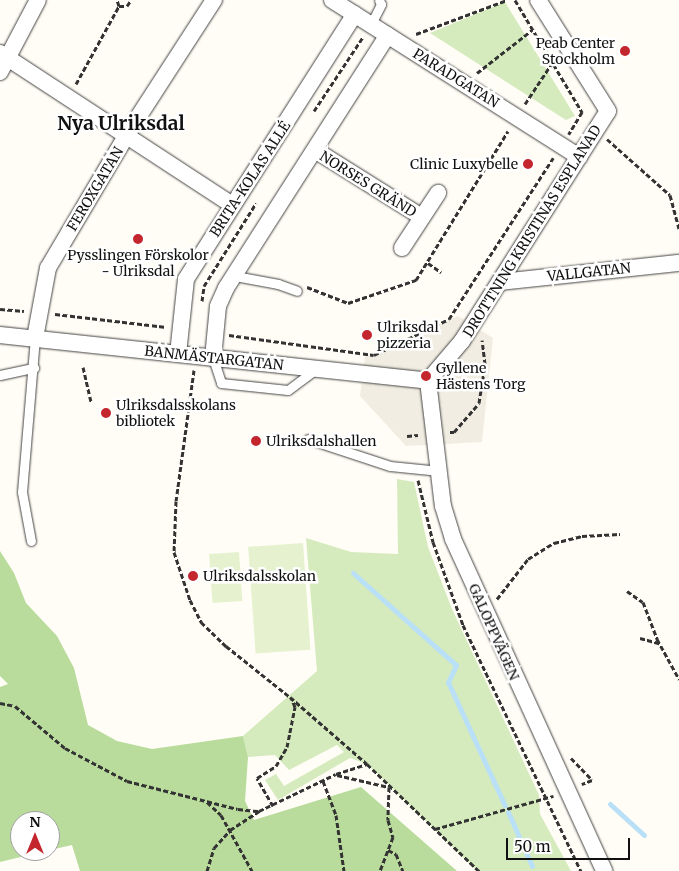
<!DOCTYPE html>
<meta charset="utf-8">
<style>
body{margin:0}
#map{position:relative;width:679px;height:871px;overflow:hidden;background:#fffdf5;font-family:Merriweather,serif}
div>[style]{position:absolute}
.green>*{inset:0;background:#d5ebbd}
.forest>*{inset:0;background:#b9dc9c}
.pitch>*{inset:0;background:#e6f2cf;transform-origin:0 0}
.plaza>*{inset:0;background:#f1ede2}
.stream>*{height:5px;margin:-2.5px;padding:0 2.5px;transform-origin:2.5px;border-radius:2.5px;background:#b9e0f7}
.path>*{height:3px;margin-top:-1.5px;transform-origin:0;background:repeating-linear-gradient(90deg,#333 0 5px,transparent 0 7.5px)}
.roads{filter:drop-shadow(0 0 1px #444) drop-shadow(0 0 1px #444)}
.service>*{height:9px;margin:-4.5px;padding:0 4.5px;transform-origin:4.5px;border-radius:4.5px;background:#fff}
.minor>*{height:16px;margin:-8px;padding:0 8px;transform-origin:8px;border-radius:8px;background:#fff}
.dots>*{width:14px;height:14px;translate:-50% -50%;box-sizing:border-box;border:2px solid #fff;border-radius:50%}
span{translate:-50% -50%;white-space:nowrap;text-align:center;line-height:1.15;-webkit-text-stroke:5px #fff;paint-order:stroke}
.poi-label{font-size:14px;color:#111}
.right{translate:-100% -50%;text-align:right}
.left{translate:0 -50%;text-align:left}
.street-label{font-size:14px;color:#111}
.district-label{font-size:19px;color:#111;font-weight:700}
.north{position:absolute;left:10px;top:811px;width:50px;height:50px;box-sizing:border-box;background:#fff;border:1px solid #a0a0a0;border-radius:50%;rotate:0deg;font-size:14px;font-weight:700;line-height:20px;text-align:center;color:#111}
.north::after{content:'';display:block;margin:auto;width:18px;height:22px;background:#c4262e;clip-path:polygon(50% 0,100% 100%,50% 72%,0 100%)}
.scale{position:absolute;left:506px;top:838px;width:124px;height:22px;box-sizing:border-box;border:2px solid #111;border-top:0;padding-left:6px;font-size:15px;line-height:18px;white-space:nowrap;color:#111;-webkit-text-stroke:4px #fff;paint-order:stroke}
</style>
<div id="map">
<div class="green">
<i style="clip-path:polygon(505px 2px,575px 116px,566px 120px,430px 33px)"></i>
<i style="clip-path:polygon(397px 479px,414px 482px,428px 547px,452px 609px,539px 795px,540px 814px,571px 871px,477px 871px,367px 764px,350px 758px,278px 800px,265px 780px,276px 774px,284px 786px,344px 752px,337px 745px,289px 770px,275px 755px,248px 757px,243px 736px,317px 671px,306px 538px,351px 552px,398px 554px)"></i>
</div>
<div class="forest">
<i style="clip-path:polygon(0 551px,14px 573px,26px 603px,57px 636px,74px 668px,88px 725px,117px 741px,152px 749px,243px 736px,248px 757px,245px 801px,254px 820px,361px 787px,457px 871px,80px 871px,72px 845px,50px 850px,50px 821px,20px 821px,20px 851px,45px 851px,0 862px,0 687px,8px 684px,0 676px)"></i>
</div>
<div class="pitch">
<i style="left:303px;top:543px;width:107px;height:55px;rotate:86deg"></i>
<i style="left:239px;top:552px;width:49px;height:30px;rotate:86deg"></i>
</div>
<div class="plaza">
<i style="clip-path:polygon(458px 316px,493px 338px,482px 442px,406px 446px,360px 396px,365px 357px)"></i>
</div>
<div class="stream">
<i style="left:353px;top:573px;width:138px;rotate:41.8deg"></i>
<i style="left:456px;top:665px;width:19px;rotate:115deg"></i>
<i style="left:448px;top:682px;width:136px;rotate:65.3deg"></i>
<i style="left:610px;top:804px;width:46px;rotate:42.4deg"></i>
<i style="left:508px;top:812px;width:59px;rotate:66deg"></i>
</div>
<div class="path">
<i style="left:515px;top:0;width:131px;rotate:59.1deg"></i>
<i style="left:582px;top:112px;width:26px;rotate:121deg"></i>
<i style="left:119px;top:6px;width:8px"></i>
<i style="left:127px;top:6px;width:7px;rotate:-56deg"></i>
<i style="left:416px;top:34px;width:97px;rotate:-20.5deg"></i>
<i style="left:477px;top:73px;width:70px;rotate:-38deg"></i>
<i style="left:76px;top:84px;width:89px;rotate:-61.1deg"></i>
<i style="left:119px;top:6px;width:6px;rotate:-108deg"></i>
<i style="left:525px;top:104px;width:49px;rotate:-56.6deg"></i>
<i style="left:314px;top:111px;width:89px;rotate:-56.5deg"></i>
<i style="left:607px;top:139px;width:84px;rotate:41.6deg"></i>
<i style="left:670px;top:195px;width:35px;rotate:75deg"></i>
<i style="left:428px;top:263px;width:16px;rotate:35deg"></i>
<i style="left:307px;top:287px;width:44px;rotate:21.3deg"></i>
<i style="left:348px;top:303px;width:72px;rotate:-18.7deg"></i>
<i style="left:416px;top:280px;width:175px;rotate:-58.3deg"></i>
<i style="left:202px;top:301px;width:15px;rotate:-82deg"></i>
<i style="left:204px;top:286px;width:98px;rotate:-57.9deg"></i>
<i style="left:0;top:309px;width:24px;rotate:5deg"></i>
<i style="left:55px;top:314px;width:112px;rotate:6.7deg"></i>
<i style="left:229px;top:335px;width:146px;rotate:7.9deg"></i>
<i style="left:374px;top:355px;width:83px;rotate:-25.6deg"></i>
<i style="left:449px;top:319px;width:192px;rotate:-57.1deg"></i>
<i style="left:83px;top:367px;width:36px;rotate:77deg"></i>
<i style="left:194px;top:370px;width:132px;rotate:97.8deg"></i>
<i style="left:176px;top:501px;width:51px;rotate:92.2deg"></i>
<i style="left:174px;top:552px;width:51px;rotate:71.6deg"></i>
<i style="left:190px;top:600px;width:25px;rotate:63deg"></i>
<i style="left:201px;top:622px;width:35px;rotate:44deg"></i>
<i style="left:226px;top:646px;width:82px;rotate:38.6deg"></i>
<i style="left:290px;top:697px;width:102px;rotate:41deg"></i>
<i style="left:450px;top:432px;width:4px"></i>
<i style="left:454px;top:432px;width:38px;rotate:-49deg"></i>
<i style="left:479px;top:403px;width:39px;rotate:-81deg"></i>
<i style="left:485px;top:364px;width:24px;rotate:-97deg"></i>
<i style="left:407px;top:436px;width:11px;rotate:-5deg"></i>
<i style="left:418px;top:480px;width:64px;rotate:76.4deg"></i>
<i style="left:433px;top:542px;width:88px;rotate:70.1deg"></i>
<i style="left:463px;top:625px;width:273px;rotate:64.4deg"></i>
<i style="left:627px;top:591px;width:19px;rotate:35deg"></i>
<i style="left:643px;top:602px;width:40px;rotate:69deg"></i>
<i style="left:657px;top:639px;width:46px;rotate:61.2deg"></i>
<i style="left:497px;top:599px;width:51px;rotate:-52.2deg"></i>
<i style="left:528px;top:559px;width:31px;rotate:-32deg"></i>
<i style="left:554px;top:543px;width:29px;rotate:-14deg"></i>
<i style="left:582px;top:536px;width:38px;rotate:-3deg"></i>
<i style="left:640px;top:638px;width:20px;rotate:15deg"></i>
<i style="left:0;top:703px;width:15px;rotate:11deg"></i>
<i style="left:15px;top:706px;width:65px;rotate:40deg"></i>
<i style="left:65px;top:748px;width:70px;rotate:28deg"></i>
<i style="left:127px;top:781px;width:114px;rotate:14.2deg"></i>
<i style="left:238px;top:809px;width:20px;rotate:6deg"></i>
<i style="left:571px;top:758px;width:30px;rotate:46deg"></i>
<i style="left:592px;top:780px;width:11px;rotate:158deg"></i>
<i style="left:337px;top:775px;width:53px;rotate:13deg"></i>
<i style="left:389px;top:787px;width:33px;rotate:92deg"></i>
<i style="left:388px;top:820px;width:18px;rotate:74deg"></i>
<i style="left:393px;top:837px;width:36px;rotate:111deg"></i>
<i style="left:323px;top:781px;width:36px;rotate:69deg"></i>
<i style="left:336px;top:815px;width:57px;rotate:81.9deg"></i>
<i style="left:207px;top:802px;width:19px;rotate:43deg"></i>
<i style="left:221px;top:815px;width:64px;rotate:61deg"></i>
<i style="left:273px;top:806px;width:32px;rotate:-120deg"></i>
<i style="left:257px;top:778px;width:22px;rotate:-32deg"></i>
<i style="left:276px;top:766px;width:22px;rotate:-60deg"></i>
<i style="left:287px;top:747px;width:41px;rotate:-78.7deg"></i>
<i style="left:295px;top:707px;width:9px;rotate:-111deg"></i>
<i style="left:435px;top:829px;width:123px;rotate:-15.6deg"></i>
<i style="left:388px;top:850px;width:9px;rotate:27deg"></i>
<i style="left:396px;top:854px;width:18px;rotate:68deg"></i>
<i style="left:207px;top:871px;width:24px;rotate:-73deg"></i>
<i style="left:214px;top:848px;width:24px;rotate:-48deg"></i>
<i style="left:230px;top:830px;width:35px;rotate:-33deg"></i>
<i style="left:259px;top:811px;width:85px;rotate:-25.7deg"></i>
<i style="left:336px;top:774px;width:33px;rotate:-18deg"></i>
<i style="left:367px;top:764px;width:155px;rotate:43.7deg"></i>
</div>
<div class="roads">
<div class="service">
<i style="left:371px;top:24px;width:22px;rotate:-63deg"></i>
<i style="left:381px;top:4px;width:4px;rotate:-117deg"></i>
<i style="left:235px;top:276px;width:44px;rotate:10.5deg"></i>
<i style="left:278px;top:284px;width:20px;rotate:20deg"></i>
<i style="left:213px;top:358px;width:26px;rotate:72deg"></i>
<i style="left:221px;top:383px;width:67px;rotate:6deg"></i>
<i style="left:288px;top:390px;width:34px;rotate:-37deg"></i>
<i style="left:0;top:375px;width:35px;rotate:-12deg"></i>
<i style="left:308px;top:439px;width:86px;rotate:18.2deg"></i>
<i style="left:390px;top:466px;width:50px;rotate:5.7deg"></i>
<i style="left:31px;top:541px;width:50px;rotate:-100.4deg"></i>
<i style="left:22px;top:492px;width:155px;rotate:-85.2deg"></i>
</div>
<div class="minor">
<i style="left:332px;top:0;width:293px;rotate:32.4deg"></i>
<i style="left:0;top:53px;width:277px;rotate:33.2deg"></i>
<i style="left:0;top:72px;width:81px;rotate:-62.2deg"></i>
<i style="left:315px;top:150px;width:126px;rotate:32.1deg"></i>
<i style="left:402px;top:248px;width:66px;rotate:-56.8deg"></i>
<i style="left:500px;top:282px;width:180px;rotate:-6.1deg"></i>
<i style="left:0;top:335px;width:430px;rotate:6.1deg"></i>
<i style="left:35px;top:338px;width:71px;rotate:-79.5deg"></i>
<i style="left:48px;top:268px;width:153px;rotate:-59.4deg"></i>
<i style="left:126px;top:136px;width:162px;rotate:-57.1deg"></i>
<i style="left:178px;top:354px;width:75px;rotate:-83.9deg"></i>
<i style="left:186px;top:279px;width:314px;rotate:-57.5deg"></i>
<i style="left:213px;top:358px;width:52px;rotate:-84.5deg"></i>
<i style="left:218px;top:306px;width:20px;rotate:-66deg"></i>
<i style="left:226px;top:288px;width:300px;rotate:-57.4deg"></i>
<i style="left:428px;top:381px;width:126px;rotate:83.2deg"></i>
<i style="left:443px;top:506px;width:34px;rotate:73deg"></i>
<i style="left:453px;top:539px;width:365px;rotate:65.5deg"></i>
<i style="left:428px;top:381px;width:52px;rotate:-49.6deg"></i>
<i style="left:462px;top:341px;width:272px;rotate:-57.6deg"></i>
<i style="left:608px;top:111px;width:131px;rotate:-122.2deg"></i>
</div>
</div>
<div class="dots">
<i style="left:625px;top:51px;background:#c4262e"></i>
<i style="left:528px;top:164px;background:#c4262e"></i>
<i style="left:138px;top:239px;background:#c4262e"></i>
<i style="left:367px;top:335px;background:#c4262e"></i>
<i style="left:426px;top:376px;background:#c4262e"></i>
<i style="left:106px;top:413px;background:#c4262e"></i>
<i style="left:256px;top:441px;background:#c4262e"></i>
<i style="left:193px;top:576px;background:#c4262e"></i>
</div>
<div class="poi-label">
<span class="right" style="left:615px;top:51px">Peab Center<br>Stockholm</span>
<span class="right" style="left:518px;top:164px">Clinic Luxybelle</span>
<span style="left:138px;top:263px">Pysslingen Förskolor<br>- Ulriksdal</span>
<span class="left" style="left:377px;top:335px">Ulriksdal<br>pizzeria</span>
<span class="left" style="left:436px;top:376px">Gyllene<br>Hästens Torg</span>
<span class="left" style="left:116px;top:413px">Ulriksdalsskolans<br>bibliotek</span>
<span class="left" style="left:266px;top:441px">Ulriksdalshallen</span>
<span class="left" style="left:203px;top:576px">Ulriksdalsskolan</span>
</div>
<div class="street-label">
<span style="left:456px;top:78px;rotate:32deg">PARADGATAN</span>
<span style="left:250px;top:179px;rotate:-57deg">BRITA-KOLAS ALLÉ</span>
<span style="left:368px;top:184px;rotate:32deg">NORSES GRÄND</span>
<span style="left:95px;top:189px;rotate:-59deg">FEROXGATAN</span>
<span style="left:532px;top:231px;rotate:-58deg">DROTTNING KRISTINAS ESPLANAD</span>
<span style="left:589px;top:272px;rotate:-6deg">VALLGATAN</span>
<span style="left:214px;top:358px;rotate:6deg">BANMÄSTARGATAN</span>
<span style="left:494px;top:632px;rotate:66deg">GALOPPVÄGEN</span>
</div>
<div class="district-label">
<span style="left:121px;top:124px">Nya Ulriksdal</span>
</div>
<div class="north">N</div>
<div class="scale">50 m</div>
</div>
